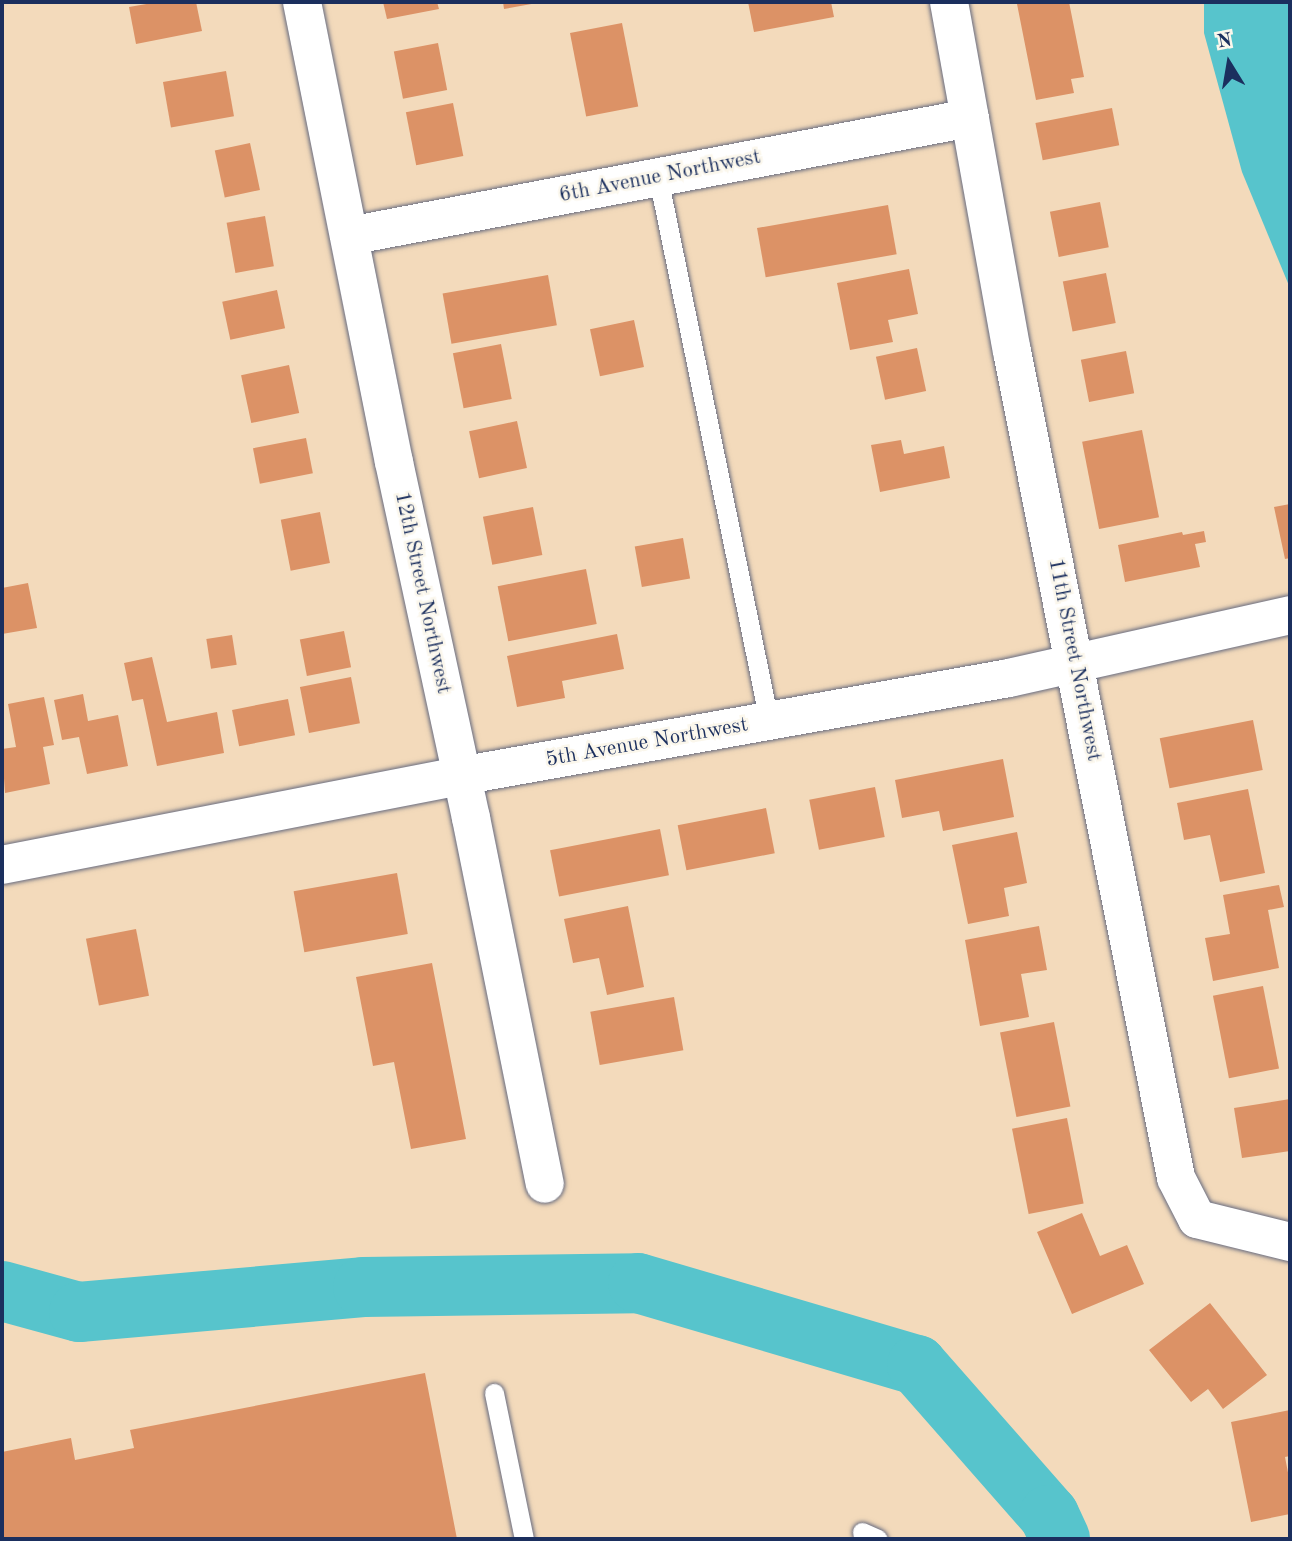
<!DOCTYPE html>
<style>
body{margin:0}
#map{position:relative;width:1292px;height:1541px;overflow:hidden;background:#f3dabb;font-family:"Old Standard TT",serif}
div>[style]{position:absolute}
.water>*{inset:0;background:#57c4cc}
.river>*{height:60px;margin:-30px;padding:0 30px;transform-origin:30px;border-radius:30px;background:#57c4cc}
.building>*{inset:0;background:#dc9266;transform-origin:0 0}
.roads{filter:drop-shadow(0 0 2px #676b7f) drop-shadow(0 0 2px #676b7f)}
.lane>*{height:19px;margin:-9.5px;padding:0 9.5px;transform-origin:9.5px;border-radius:9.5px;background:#fff}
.street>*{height:38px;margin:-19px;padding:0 19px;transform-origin:19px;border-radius:19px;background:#fff}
span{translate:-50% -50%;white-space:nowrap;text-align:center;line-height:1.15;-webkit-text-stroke:5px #fbf7ec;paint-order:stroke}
.street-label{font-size:21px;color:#1b2f5e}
.frame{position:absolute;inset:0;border:4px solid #1b2f5e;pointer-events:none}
.north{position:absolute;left:1194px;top:28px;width:70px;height:70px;-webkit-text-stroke:5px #fbf7ec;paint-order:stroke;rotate:349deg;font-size:19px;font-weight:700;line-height:28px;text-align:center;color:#1b2f5e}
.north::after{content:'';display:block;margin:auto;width:24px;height:32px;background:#1b2f5e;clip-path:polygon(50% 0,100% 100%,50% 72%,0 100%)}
</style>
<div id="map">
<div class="water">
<i style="clip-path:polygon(1204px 2px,1290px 2px,1290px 288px,1242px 172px,1204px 33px)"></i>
</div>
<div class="river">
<i style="left:2px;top:1291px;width:80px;rotate:15.3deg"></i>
<i style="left:79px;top:1312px;width:285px;rotate:-5deg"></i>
<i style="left:363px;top:1287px;width:275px;rotate:-0.8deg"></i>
<i style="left:638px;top:1283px;width:291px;rotate:16.4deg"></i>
<i style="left:917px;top:1365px;width:200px;rotate:48.7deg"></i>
<i style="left:1049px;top:1515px;width:26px;rotate:65deg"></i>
</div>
<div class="building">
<i style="clip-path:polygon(158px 2px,196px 2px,202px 31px,136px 44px,129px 7px)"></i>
<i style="clip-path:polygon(383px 2px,437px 2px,439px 9px,387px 19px)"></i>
<i style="clip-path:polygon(503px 2px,537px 2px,537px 3px,504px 9px)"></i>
<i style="clip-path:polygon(748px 2px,831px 2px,834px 17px,754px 32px)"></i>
<i style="clip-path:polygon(1030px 2px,1069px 2px,1084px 77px,1071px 79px,1074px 93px,1036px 100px,1017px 4px)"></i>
<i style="left:622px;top:23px;width:85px;height:53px;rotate:79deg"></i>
<i style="left:438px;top:43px;width:48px;height:45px;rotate:79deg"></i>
<i style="left:226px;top:71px;width:46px;height:64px;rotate:80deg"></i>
<i style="left:453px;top:103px;width:54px;height:48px;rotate:79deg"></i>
<i style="left:1112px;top:108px;width:38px;height:78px;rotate:79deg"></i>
<i style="left:250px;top:143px;width:48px;height:36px;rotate:78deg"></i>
<i style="left:1100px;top:202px;width:46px;height:51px;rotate:79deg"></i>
<i style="left:888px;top:205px;width:50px;height:133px;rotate:80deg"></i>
<i style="left:265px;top:216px;width:51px;height:39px;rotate:80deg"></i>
<i style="clip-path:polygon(909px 269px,918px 314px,888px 320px,893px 342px,850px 350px,837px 283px)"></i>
<i style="left:1106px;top:273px;width:51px;height:44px;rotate:79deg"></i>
<i style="left:548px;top:275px;width:51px;height:107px;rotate:80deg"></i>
<i style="left:277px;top:290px;width:39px;height:56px;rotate:78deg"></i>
<i style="left:634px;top:320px;width:48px;height:45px;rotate:78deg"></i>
<i style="left:501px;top:344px;width:56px;height:49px;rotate:79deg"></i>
<i style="left:917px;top:348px;width:44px;height:42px;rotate:78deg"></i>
<i style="left:1126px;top:351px;width:43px;height:46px;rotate:79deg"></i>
<i style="left:289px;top:365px;width:49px;height:49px;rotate:78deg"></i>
<i style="left:517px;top:421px;width:48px;height:49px;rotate:78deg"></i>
<i style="left:1142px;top:430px;width:89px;height:61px;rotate:79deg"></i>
<i style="left:306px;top:438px;width:36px;height:54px;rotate:79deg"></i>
<i style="clip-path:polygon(901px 440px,904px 454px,944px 446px,950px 478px,880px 492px,871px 445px)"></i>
<i style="clip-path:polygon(1290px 504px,1290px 558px,1285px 559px,1274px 507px)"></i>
<i style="left:533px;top:507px;width:49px;height:51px;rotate:79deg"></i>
<i style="left:320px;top:512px;width:52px;height:40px;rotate:79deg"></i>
<i style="clip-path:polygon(1204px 531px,1206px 542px,1195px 544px,1200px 567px,1125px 582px,1118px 545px,1182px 532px,1183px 535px)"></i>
<i style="left:683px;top:538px;width:41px;height:49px;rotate:80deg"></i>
<i style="left:586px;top:569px;width:56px;height:90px;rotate:79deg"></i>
<i style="clip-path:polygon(28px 583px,37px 628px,2px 634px,2px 588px)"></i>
<i style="left:344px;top:631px;width:37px;height:45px;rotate:79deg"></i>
<i style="clip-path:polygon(617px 634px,624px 669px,562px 681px,565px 698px,517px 707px,507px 656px)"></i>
<i style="left:232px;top:635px;width:30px;height:26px;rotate:81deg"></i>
<i style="clip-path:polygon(152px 657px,167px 722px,217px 712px,224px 753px,157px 766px,143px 699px,132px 701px,124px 663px)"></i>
<i style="left:351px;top:677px;width:47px;height:52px;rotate:79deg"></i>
<i style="clip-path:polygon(83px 694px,88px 721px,118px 715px,128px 766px,87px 774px,79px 737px,62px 740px,54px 700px)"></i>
<i style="clip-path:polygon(44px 697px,54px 745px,43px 747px,50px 784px,5px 793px,2px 749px,16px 747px,8px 704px)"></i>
<i style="left:288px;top:699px;width:37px;height:57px;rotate:79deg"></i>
<i style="left:1253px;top:720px;width:51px;height:95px;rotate:79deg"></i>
<i style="clip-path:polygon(1003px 759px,1014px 817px,943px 831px,939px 811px,902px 818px,895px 780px)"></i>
<i style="left:875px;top:787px;width:51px;height:67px;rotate:79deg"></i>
<i style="clip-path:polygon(1248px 789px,1265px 873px,1220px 882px,1210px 835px,1184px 840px,1177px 803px)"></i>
<i style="left:766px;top:808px;width:46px;height:90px;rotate:79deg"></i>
<i style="left:660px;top:829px;width:47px;height:112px;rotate:79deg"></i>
<i style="clip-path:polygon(1017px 832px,1027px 883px,1004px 888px,1009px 916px,968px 924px,952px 845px)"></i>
<i style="left:397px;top:873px;width:62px;height:105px;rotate:80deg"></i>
<i style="clip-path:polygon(1279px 885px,1284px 907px,1268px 910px,1279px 968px,1213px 981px,1205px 938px,1230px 934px,1223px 895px)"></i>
<i style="clip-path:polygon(628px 906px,644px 987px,607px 995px,599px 958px,573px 963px,564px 919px)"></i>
<i style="clip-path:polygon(1039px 926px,1047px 970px,1021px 974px,1029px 1017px,980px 1026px,965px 940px)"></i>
<i style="left:136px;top:929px;width:68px;height:51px;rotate:79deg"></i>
<i style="clip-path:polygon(432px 963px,466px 1139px,411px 1149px,394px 1062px,373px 1066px,356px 977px)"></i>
<i style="left:1263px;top:986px;width:84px;height:51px;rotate:79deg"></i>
<i style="left:674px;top:997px;width:54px;height:85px;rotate:80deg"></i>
<i style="left:1054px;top:1022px;width:86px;height:55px;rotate:79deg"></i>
<i style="clip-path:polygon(1290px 1099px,1290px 1151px,1242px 1158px,1234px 1108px)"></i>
<i style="left:1067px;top:1118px;width:87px;height:56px;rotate:79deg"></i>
<i style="clip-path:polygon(1082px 1213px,1100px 1256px,1127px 1245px,1144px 1284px,1072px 1314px,1037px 1232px)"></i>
<i style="clip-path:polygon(1210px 1303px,1267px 1375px,1223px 1409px,1208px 1389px,1191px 1402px,1149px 1350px)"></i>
<i style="clip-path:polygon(425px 1373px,457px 1539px,2px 1539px,2px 1452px,71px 1438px,75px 1460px,134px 1448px,130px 1430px)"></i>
<i style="clip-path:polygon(1290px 1410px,1290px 1456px,1285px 1457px,1290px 1483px,1290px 1514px,1251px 1522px,1231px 1422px)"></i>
</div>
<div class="roads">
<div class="lane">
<i style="left:658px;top:177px;width:555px;rotate:78.47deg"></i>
<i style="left:494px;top:1393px;width:149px;rotate:78.4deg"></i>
<i style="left:862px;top:1532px;width:17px;rotate:24deg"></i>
</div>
<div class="street">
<i style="left:302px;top:2px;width:469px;rotate:78.7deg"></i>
<i style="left:394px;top:462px;width:364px;rotate:77.8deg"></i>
<i style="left:471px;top:818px;width:373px;rotate:78.6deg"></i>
<i style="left:949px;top:2px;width:355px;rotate:79.8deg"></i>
<i style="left:1012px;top:351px;width:843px;rotate:78.78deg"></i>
<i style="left:1176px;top:1178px;width:46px;rotate:62.9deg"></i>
<i style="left:1197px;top:1219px;width:96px;rotate:13.9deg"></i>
<i style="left:349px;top:236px;width:632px;rotate:-10.76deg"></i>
<i style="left:2px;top:865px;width:467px;rotate:-11deg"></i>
<i style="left:460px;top:776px;width:558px;rotate:-10.12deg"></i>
<i style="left:1009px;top:678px;width:288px;rotate:-12.6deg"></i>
</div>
</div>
<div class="street-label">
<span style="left:660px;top:177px;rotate:-11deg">6th Avenue Northwest</span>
<span style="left:422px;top:593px;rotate:78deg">12th Street Northwest</span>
<span style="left:1074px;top:660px;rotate:79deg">11th Street Northwest</span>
<span style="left:647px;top:743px;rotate:-10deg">5th Avenue Northwest</span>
</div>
<div class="frame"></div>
<div class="north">N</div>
</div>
